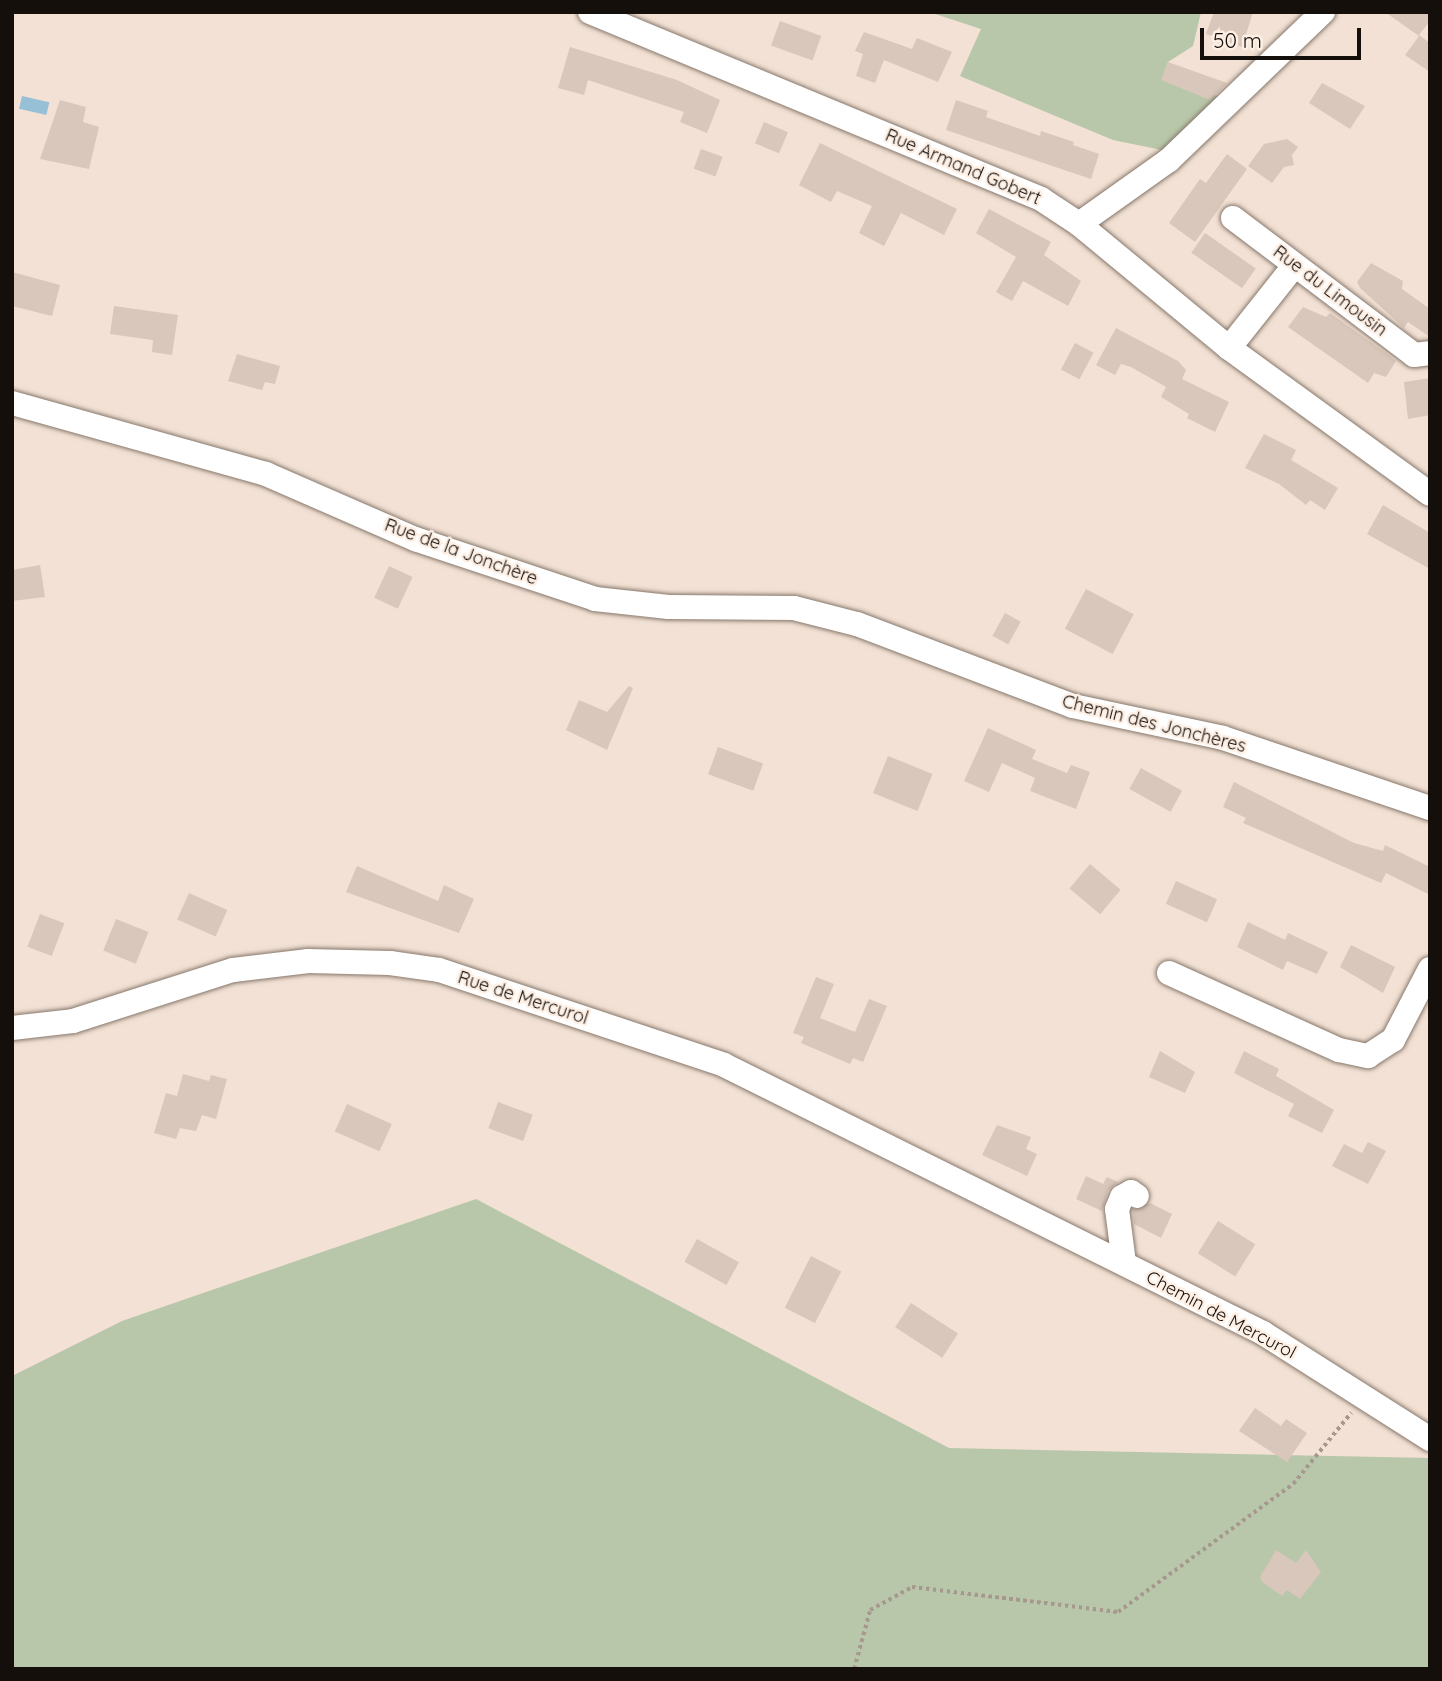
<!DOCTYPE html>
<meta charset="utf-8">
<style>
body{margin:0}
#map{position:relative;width:1442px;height:1681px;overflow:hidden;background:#f2e1d4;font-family:Quicksand,sans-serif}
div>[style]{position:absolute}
.green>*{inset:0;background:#b8c7a9}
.water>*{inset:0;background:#97bfd6;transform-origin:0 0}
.building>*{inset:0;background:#d8c7ba;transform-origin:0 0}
.path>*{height:3.5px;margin-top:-1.75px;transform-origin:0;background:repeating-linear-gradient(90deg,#a6988e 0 3.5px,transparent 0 7px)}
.roads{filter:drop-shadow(0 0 2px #87786c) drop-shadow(0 0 2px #87786c)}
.minor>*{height:24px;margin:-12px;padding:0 12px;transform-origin:12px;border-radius:12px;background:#fff}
span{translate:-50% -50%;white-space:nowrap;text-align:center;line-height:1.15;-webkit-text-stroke:5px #fdefe4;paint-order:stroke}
.street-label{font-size:18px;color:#150f0b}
.frame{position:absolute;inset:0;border:14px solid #150f0b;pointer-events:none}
.scale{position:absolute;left:1200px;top:28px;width:161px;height:32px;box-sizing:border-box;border:4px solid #150f0b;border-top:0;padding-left:9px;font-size:21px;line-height:24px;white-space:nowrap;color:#150f0b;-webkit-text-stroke:5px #fdefe4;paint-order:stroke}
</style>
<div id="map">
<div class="green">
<i style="clip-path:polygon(929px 12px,1201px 12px,1193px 46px,1168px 62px,1162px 80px,1222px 97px,1162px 150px,1113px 140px,960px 76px,981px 29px)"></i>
<i style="clip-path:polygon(476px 1199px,949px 1448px,1430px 1458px,1430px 1669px,12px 1669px,12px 1376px,122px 1321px)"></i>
</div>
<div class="water">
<i style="left:22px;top:96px;width:28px;height:13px;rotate:13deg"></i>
</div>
<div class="building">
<i style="clip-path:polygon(1214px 12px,1253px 12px,1242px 47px,1206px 34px)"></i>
<i style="clip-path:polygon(1385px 12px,1430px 12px,1430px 21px,1419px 35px,1430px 43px,1430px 72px,1405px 55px,1419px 36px)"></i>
<i style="left:780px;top:21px;width:44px;height:26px;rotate:20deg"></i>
<i style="clip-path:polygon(864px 32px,912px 49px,917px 38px,952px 52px,938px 82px,884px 60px,875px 83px,856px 76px,863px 54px,855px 51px)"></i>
<i style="clip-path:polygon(570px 47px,677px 80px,720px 100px,707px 133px,680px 122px,684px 112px,588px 80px,584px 95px,558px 88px)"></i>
<i style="clip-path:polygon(1168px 62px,1227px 83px,1210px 100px,1161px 80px)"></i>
<i style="clip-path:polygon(1322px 83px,1365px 106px,1350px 129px,1309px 103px)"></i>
<i style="clip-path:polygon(60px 100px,86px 107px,83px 122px,99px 127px,89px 169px,40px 159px)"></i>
<i style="clip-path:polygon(956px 100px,988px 111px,986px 117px,1040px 136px,1041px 131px,1074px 142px,1073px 145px,1099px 154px,1091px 179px,946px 130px)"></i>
<i style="left:764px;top:122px;width:26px;height:23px;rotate:23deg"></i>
<i style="clip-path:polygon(1287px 139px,1298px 147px,1292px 155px,1294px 165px,1284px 167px,1272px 183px,1248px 166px,1264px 144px)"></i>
<i style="clip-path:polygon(820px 143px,957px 209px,944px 235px,901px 213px,884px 246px,859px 233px,872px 206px,837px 191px,831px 202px,799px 185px)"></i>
<i style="left:701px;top:149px;width:23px;height:21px;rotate:20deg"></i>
<i style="clip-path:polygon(1227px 154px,1247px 169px,1195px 242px,1169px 223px,1200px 179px,1206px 183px)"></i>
<i style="clip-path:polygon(989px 209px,1051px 242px,1044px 255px,1081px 281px,1068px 306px,1023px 281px,1012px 301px,996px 292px,1016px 257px,976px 233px)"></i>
<i style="left:1205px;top:233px;width:62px;height:24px;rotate:35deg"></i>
<i style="clip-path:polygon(1371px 263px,1403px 281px,1402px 289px,1430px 309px,1430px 337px,1408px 322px,1404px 328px,1360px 288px,1357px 282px)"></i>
<i style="clip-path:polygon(12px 272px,60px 285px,52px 316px,12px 306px)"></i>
<i style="clip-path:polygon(114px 306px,178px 315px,172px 355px,152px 352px,153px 340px,110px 334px)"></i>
<i style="clip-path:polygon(1303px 307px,1326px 317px,1330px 313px,1387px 354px,1396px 361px,1386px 377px,1374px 373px,1368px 383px,1288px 327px)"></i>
<i style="clip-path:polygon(1116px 328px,1178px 361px,1186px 370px,1182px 379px,1229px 402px,1215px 432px,1187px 418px,1189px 414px,1161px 397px,1166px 387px,1131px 367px,1121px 364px,1115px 375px,1096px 365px)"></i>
<i style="left:1075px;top:343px;width:21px;height:30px;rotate:28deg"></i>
<i style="clip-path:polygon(237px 354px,280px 366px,275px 384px,265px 382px,262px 390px,228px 381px)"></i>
<i style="clip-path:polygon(1430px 378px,1430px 415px,1408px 419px,1404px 382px)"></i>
<i style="clip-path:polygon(1264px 434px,1296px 450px,1291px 460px,1338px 488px,1325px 510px,1310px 500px,1306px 505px,1279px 484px,1245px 468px)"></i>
<i style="clip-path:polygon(1383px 505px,1430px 533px,1430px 569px,1367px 534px)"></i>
<i style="clip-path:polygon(40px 565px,45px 597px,12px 601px,12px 570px)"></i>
<i style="left:389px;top:566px;width:26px;height:35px;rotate:25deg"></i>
<i style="left:1086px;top:589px;width:54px;height:45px;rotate:28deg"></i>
<i style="left:1005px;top:613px;width:18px;height:26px;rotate:29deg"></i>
<i style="clip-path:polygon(629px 686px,633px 688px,607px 750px,566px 730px,579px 700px,607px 712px)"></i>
<i style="clip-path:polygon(988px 728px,1036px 750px,1032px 759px,1067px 773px,1071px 765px,1090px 772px,1076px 809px,1030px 791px,1035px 778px,1002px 763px,989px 792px,964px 781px)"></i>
<i style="left:718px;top:747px;width:48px;height:29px;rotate:20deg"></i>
<i style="left:888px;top:756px;width:48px;height:40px;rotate:22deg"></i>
<i style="left:1141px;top:768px;width:47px;height:24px;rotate:29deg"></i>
<i style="clip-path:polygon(1234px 782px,1354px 843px,1383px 851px,1385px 845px,1430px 867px,1430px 895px,1386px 873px,1381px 883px,1243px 823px,1246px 818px,1223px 807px)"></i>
<i style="left:1090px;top:864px;width:40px;height:32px;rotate:40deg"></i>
<i style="clip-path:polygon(357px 866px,438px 901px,444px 885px,474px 899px,459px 933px,346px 892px)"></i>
<i style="left:1176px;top:881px;width:45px;height:25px;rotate:24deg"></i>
<i style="left:189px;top:893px;width:42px;height:29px;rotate:24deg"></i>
<i style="left:40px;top:914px;width:26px;height:35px;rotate:21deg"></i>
<i style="left:116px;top:919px;width:35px;height:34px;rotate:22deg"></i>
<i style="clip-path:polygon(1248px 922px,1285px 940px,1288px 933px,1328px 952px,1317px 974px,1287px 961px,1283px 970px,1237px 947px)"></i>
<i style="clip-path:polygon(1351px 945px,1395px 967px,1383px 993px,1340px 967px)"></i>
<i style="clip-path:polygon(816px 977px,834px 984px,820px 1018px,855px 1032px,869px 999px,887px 1006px,863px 1062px,853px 1058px,850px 1064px,801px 1043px,804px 1037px,793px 1033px)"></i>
<i style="clip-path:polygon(1160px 1051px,1195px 1072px,1185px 1093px,1149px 1077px)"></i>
<i style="clip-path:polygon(1244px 1051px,1279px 1069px,1276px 1076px,1334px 1110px,1322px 1133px,1288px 1116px,1294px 1104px,1234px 1073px)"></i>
<i style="clip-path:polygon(183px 1074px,209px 1081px,211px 1075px,227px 1079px,216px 1119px,202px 1115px,196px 1131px,180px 1128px,176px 1139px,154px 1133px,166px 1093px,177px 1096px)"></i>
<i style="left:498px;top:1102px;width:37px;height:28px;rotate:20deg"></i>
<i style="left:347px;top:1104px;width:49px;height:30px;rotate:24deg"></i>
<i style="clip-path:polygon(997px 1125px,1031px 1137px,1026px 1149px,1037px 1154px,1027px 1176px,982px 1155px)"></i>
<i style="clip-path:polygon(1368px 1142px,1386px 1151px,1368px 1184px,1332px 1166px,1344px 1144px,1362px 1153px)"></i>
<i style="clip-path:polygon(1086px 1176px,1103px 1184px,1107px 1177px,1118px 1182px,1108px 1191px,1102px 1211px,1076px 1199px)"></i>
<i style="clip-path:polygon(1150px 1203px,1172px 1214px,1161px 1238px,1134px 1224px,1133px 1210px)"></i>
<i style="left:1218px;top:1221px;width:44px;height:38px;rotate:32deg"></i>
<i style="left:697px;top:1239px;width:48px;height:26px;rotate:29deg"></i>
<i style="left:811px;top:1256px;width:34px;height:58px;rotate:27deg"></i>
<i style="left:911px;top:1303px;width:56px;height:29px;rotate:33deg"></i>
<i style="clip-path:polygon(1255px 1408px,1281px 1426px,1286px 1419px,1307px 1433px,1287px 1462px,1239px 1431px)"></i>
<i style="clip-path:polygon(1276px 1550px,1296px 1563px,1306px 1550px,1321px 1572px,1300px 1599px,1287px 1590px,1282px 1596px,1262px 1582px,1260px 1577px)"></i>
</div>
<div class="path">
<i style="left:854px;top:1669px;width:61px;rotate:-74.8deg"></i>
<i style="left:870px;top:1610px;width:48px;rotate:-28.7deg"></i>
<i style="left:912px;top:1587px;width:208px;rotate:6.9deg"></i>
<i style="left:1118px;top:1612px;width:217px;rotate:-36.2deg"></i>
<i style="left:1293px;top:1484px;width:92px;rotate:-50.8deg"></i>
</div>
<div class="roads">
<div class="minor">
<i style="left:590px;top:12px;width:488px;rotate:22.5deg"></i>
<i style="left:1041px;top:199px;width:45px;rotate:33.3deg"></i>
<i style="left:1079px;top:224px;width:195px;rotate:39.6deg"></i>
<i style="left:1229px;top:348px;width:248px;rotate:36deg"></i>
<i style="left:1233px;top:218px;width:227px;rotate:37.1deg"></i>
<i style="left:1414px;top:355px;width:16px;rotate:-7deg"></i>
<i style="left:1079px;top:224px;width:110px;rotate:-35.4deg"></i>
<i style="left:1169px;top:160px;width:214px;rotate:-43.9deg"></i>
<i style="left:1229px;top:348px;width:105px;rotate:-51.6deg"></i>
<i style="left:12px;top:403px;width:264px;rotate:15.6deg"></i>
<i style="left:266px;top:474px;width:163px;rotate:23.6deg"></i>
<i style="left:415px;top:539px;width:190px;rotate:18.4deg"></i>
<i style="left:595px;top:599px;width:74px;rotate:6.2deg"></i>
<i style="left:669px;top:607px;width:125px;rotate:0.5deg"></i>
<i style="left:794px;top:608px;width:65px;rotate:14.3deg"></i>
<i style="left:857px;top:624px;width:231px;rotate:20.8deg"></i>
<i style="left:1073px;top:706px;width:153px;rotate:12deg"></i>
<i style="left:1223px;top:738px;width:219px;rotate:18.7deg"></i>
<i style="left:1169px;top:973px;width:187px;rotate:24.4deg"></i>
<i style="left:1339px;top:1050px;width:30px;rotate:12deg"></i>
<i style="left:1368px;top:1056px;width:30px;rotate:-33deg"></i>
<i style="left:1393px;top:1040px;width:80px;rotate:-62.5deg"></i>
<i style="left:12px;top:1028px;width:61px;rotate:-6.5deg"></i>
<i style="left:73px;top:1021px;width:168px;rotate:-17.7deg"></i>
<i style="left:233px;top:970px;width:76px;rotate:-6.8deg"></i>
<i style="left:308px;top:961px;width:82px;rotate:1.4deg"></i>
<i style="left:390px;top:963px;width:49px;rotate:8.1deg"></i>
<i style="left:439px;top:970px;width:300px;rotate:18.4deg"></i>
<i style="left:724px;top:1065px;width:602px;rotate:26.44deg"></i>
<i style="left:1263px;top:1333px;width:198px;rotate:32.4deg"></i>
<i style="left:1124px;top:1263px;width:54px;rotate:-97.4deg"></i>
<i style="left:1117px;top:1209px;width:13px;rotate:-67deg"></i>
<i style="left:1122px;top:1197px;width:10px;rotate:-29deg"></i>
<i style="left:1131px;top:1192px;width:7px;rotate:34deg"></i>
</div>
</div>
<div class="street-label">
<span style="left:963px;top:167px;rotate:23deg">Rue Armand Gobert</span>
<span style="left:1330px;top:291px;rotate:37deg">Rue du Limousin</span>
<span style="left:461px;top:552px;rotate:20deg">Rue de la Jonchère</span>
<span style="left:1154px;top:724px;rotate:14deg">Chemin des Jonchères</span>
<span style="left:523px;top:998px;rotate:18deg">Rue de Mercurol</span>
<span style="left:1221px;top:1315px;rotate:28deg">Chemin de Mercurol</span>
</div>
<div class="frame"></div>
<div class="scale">50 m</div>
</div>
